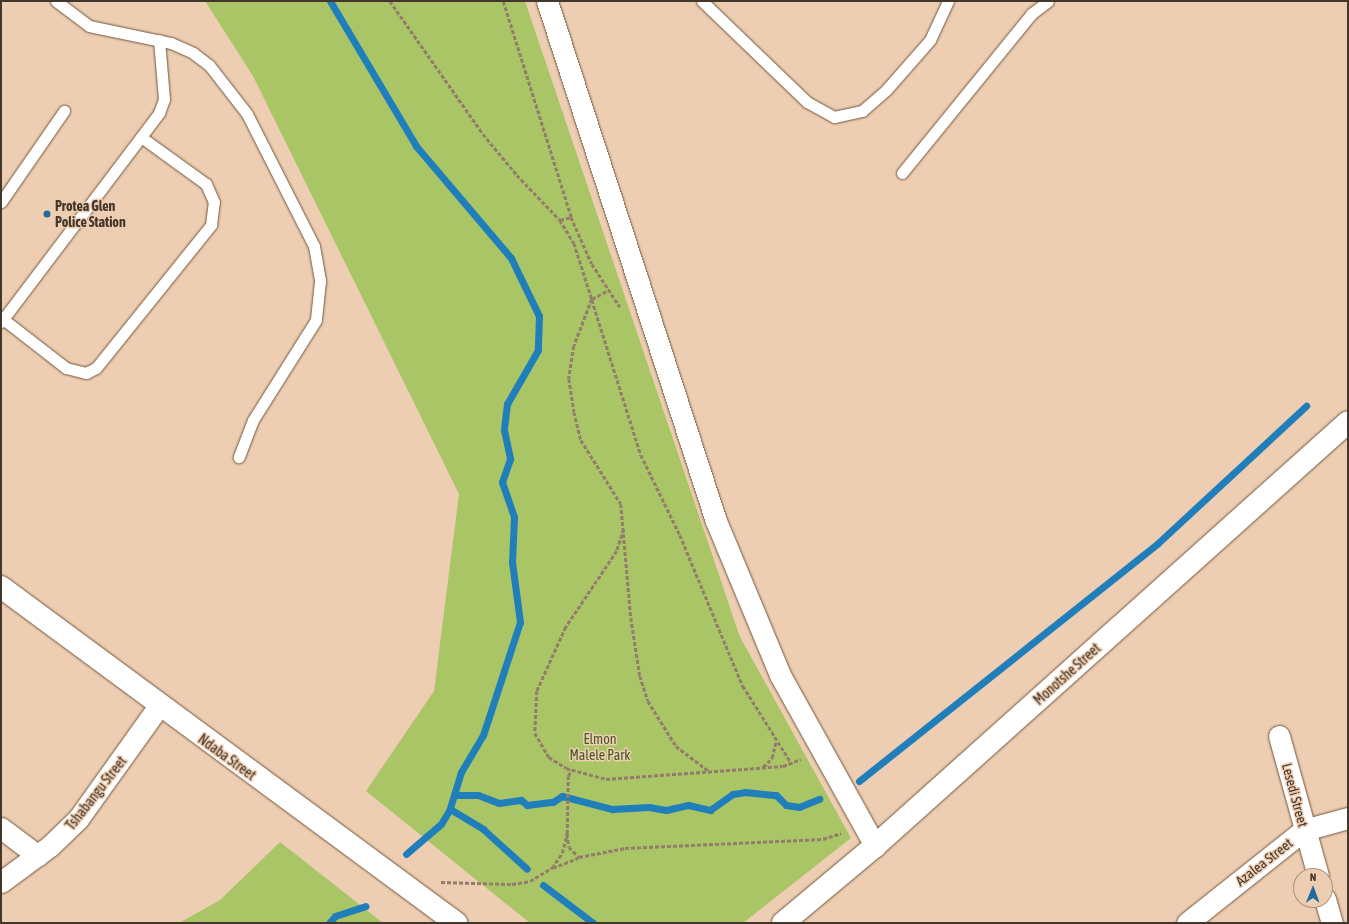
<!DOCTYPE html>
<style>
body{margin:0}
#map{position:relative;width:1349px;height:924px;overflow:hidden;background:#eeceb2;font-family:"Asap Condensed",sans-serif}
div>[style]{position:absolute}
.green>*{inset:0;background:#a9c566}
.stream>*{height:7px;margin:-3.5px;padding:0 3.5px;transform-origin:3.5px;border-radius:3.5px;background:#207fbb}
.path>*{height:2.5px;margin-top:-1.25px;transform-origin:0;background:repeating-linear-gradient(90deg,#937d6a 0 4px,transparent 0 6px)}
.roads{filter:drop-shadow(0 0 1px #72563d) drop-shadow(0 0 1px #72563d)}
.service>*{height:11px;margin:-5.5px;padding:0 5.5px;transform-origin:5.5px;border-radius:5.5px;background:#fff}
.minor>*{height:21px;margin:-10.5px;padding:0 10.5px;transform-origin:10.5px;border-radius:10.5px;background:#fff}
.tertiary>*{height:22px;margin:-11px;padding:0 11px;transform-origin:11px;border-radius:11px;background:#fff}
.dots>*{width:11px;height:11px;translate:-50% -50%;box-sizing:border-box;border:2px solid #eeceb2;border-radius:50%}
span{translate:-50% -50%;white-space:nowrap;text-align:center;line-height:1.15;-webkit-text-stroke:3px #eeceb2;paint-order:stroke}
.poi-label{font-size:14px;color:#43362b;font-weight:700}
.left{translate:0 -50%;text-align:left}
.street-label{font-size:14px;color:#43362b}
.park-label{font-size:14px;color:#495726}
.frame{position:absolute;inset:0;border:2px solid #43362b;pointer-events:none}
.north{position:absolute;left:1293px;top:868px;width:40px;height:40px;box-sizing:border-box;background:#eeceb2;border:1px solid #aa917c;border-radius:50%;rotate:1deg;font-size:11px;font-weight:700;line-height:16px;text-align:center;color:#43362b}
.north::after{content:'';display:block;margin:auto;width:14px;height:18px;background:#1f6c9f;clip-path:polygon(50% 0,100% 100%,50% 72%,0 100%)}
</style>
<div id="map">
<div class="green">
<i style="clip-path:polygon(205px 1px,525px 1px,740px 637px,851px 838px,743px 923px,530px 923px,366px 791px,434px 691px,459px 494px,253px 76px)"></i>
<i style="clip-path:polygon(280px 842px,383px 923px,179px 923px,220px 900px)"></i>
</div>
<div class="stream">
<i style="left:330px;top:1px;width:169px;rotate:59.3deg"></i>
<i style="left:416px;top:146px;width:147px;rotate:49.7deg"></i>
<i style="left:511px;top:258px;width:64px;rotate:64.2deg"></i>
<i style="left:539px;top:316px;width:34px;rotate:92deg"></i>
<i style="left:538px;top:350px;width:62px;rotate:119.9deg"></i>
<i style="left:507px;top:404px;width:26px;rotate:97deg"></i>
<i style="left:504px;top:430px;width:30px;rotate:78deg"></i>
<i style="left:510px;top:459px;width:24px;rotate:109deg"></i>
<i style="left:502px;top:482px;width:37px;rotate:71deg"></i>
<i style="left:514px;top:517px;width:45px;rotate:92.5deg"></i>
<i style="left:512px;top:562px;width:61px;rotate:82.4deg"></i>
<i style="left:520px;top:622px;width:119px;rotate:108.1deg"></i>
<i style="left:483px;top:735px;width:43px;rotate:120.7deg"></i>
<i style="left:461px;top:772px;width:39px;rotate:107deg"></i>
<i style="left:450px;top:809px;width:17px;rotate:121deg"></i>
<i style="left:441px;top:824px;width:46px;rotate:139.4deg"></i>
<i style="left:859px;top:781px;width:382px;rotate:-38.5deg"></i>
<i style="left:1158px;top:543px;width:202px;rotate:-42.8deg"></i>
<i style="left:456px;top:795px;width:22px"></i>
<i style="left:478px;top:795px;width:22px;rotate:21deg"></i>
<i style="left:499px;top:803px;width:22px;rotate:-8deg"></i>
<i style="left:521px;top:800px;width:8px;rotate:40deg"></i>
<i style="left:527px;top:805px;width:26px;rotate:-7deg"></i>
<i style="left:553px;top:802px;width:11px;rotate:-34deg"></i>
<i style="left:562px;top:796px;width:52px;rotate:14.6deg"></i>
<i style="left:612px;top:809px;width:37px;rotate:-3deg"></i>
<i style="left:649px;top:807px;width:17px;rotate:10deg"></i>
<i style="left:666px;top:810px;width:23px;rotate:-13deg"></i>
<i style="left:688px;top:805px;width:23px;rotate:13deg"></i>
<i style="left:710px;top:810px;width:28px;rotate:-35deg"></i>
<i style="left:733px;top:794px;width:12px;rotate:-9deg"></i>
<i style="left:745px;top:792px;width:31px;rotate:6deg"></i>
<i style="left:776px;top:795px;width:14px;rotate:45deg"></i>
<i style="left:786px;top:805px;width:13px;rotate:9deg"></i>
<i style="left:799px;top:807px;width:22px;rotate:-22deg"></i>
<i style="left:450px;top:809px;width:39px;rotate:31deg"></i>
<i style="left:483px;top:829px;width:59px;rotate:42.3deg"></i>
<i style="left:543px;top:885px;width:63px;rotate:37.2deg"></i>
<i style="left:329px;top:923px;width:9px;rotate:-49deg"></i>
<i style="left:335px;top:916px;width:32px;rotate:-18deg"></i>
</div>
<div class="path">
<i style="left:390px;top:1px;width:162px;rotate:55deg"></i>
<i style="left:483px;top:134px;width:53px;rotate:50.3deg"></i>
<i style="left:517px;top:175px;width:62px;rotate:46.3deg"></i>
<i style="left:560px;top:220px;width:11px;rotate:-15deg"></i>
<i style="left:571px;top:217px;width:226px;rotate:-107.5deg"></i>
<i style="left:571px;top:217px;width:51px;rotate:65.9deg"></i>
<i style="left:592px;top:264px;width:51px;rotate:56.9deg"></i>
<i style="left:560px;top:220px;width:27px;rotate:59deg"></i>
<i style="left:574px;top:243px;width:59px;rotate:72.2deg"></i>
<i style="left:592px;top:299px;width:18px;rotate:-29deg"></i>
<i style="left:592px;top:299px;width:50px;rotate:111deg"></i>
<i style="left:574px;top:346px;width:33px;rotate:99deg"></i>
<i style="left:569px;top:379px;width:33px;rotate:81deg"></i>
<i style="left:574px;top:412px;width:29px;rotate:76deg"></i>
<i style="left:581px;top:440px;width:75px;rotate:58deg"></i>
<i style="left:621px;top:504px;width:114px;rotate:85deg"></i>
<i style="left:631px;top:618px;width:59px;rotate:81.2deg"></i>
<i style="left:640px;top:676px;width:26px;rotate:72deg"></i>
<i style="left:648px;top:701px;width:53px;rotate:58.1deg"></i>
<i style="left:676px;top:746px;width:43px;rotate:37.4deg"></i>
<i style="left:592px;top:300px;width:163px;rotate:72.5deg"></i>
<i style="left:641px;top:455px;width:89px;rotate:64deg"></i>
<i style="left:680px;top:535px;width:164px;rotate:67.4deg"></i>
<i style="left:743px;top:686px;width:92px;rotate:57.9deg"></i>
<i style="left:624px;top:529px;width:23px;rotate:108deg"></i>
<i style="left:617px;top:551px;width:92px;rotate:123.9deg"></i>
<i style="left:566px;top:627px;width:70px;rotate:114.4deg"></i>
<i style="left:537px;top:691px;width:42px;rotate:92.7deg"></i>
<i style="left:535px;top:733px;width:28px;rotate:60deg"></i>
<i style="left:549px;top:757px;width:20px;rotate:33deg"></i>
<i style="left:566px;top:768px;width:41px;rotate:15.4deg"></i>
<i style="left:606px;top:779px;width:177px;rotate:-4.2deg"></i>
<i style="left:783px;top:766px;width:19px;rotate:-21deg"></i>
<i style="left:763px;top:767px;width:13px;rotate:-45deg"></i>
<i style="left:772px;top:758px;width:17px;rotate:-77deg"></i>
<i style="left:567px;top:834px;width:13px;rotate:81deg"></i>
<i style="left:569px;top:847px;width:14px;rotate:45deg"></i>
<i style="left:579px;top:857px;width:47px;rotate:-11.1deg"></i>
<i style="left:625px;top:848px;width:198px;rotate:-2.6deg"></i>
<i style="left:823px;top:839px;width:19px;rotate:-18deg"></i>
<i style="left:553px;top:868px;width:27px;rotate:-22deg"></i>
<i style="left:441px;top:882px;width:71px;rotate:1.6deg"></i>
<i style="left:512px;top:884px;width:18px;rotate:-9deg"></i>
<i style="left:530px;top:881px;width:26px;rotate:-31deg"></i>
<i style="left:552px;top:868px;width:18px;rotate:-56deg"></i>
<i style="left:562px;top:853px;width:20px;rotate:-75deg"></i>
<i style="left:567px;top:834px;width:58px;rotate:-89deg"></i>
<i style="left:568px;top:776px;width:7px;rotate:-56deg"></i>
</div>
<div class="roads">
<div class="service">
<i style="left:56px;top:1px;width:41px;rotate:37.1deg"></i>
<i style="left:89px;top:26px;width:84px;rotate:11.7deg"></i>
<i style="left:171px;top:43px;width:24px;rotate:24deg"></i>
<i style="left:193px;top:53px;width:20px;rotate:37deg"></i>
<i style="left:209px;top:65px;width:62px;rotate:52.2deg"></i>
<i style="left:247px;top:114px;width:148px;rotate:63.1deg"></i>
<i style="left:314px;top:246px;width:36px;rotate:80deg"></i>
<i style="left:320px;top:281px;width:39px;rotate:96deg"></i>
<i style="left:316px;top:320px;width:118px;rotate:122.2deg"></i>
<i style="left:253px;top:420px;width:40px;rotate:111deg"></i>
<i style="left:702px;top:1px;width:146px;rotate:43.9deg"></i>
<i style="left:807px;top:102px;width:31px;rotate:29deg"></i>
<i style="left:834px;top:117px;width:29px;rotate:-12deg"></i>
<i style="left:862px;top:111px;width:33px;rotate:-41deg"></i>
<i style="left:887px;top:89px;width:65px;rotate:-48.7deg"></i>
<i style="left:930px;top:40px;width:43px;rotate:-65.2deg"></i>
<i style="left:902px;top:173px;width:205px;rotate:-50.9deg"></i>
<i style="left:1031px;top:14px;width:21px;rotate:-37deg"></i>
<i style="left:1px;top:202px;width:111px;rotate:-55.3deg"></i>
<i style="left:3px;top:319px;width:80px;rotate:37.9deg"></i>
<i style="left:66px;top:368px;width:21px;rotate:14deg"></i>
<i style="left:86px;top:373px;width:11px;rotate:-27deg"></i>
<i style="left:96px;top:368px;width:184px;rotate:-51.2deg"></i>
<i style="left:211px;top:225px;width:23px;rotate:-83deg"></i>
<i style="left:214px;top:202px;width:20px;rotate:-114deg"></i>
<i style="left:206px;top:184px;width:80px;rotate:-144.1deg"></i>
<i style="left:1px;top:322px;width:262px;rotate:-52.9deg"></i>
<i style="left:159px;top:113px;width:15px;rotate:-70deg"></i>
<i style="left:164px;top:99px;width:59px;rotate:-94.8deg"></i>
</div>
<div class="minor">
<i style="left:547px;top:1px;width:547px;rotate:72deg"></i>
<i style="left:716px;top:521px;width:167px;rotate:67.4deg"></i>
<i style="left:780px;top:675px;width:196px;rotate:60.9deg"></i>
<i style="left:1279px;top:736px;width:145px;rotate:74.4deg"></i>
<i style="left:1px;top:828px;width:46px;rotate:37.1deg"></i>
<i style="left:1px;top:882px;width:61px;rotate:-36.3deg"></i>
<i style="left:50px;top:846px;width:39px;rotate:-44deg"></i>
<i style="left:78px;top:819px;width:139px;rotate:-54.4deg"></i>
<i style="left:1325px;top:899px;width:25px;rotate:74deg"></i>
<i style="left:1187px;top:923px;width:149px;rotate:-38.5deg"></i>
<i style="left:1304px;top:830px;width:46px;rotate:-15.3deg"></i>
</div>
<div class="tertiary">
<i style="left:1px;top:587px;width:566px;rotate:36.44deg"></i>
<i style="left:783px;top:923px;width:120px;rotate:-39.9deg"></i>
<i style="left:875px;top:846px;width:635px;rotate:-41.87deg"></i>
</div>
</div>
<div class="dots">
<i style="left:47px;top:214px;background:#1f6c9f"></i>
</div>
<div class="poi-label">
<span class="left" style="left:55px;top:214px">Protea Glen<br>Police Station</span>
</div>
<div class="street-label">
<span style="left:1067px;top:674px;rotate:-42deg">Monotshe Street</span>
<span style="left:227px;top:757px;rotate:36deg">Ndaba Street</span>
<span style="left:96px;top:793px;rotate:-52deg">Tshabangu Street</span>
<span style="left:1295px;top:795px;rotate:75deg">Lesedi Street</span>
<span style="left:1264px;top:862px;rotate:-38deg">Azalea Street</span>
</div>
<div class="park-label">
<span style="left:600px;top:747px">Elmon<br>Malele Park</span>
</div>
<div class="frame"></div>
<div class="north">N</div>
</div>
